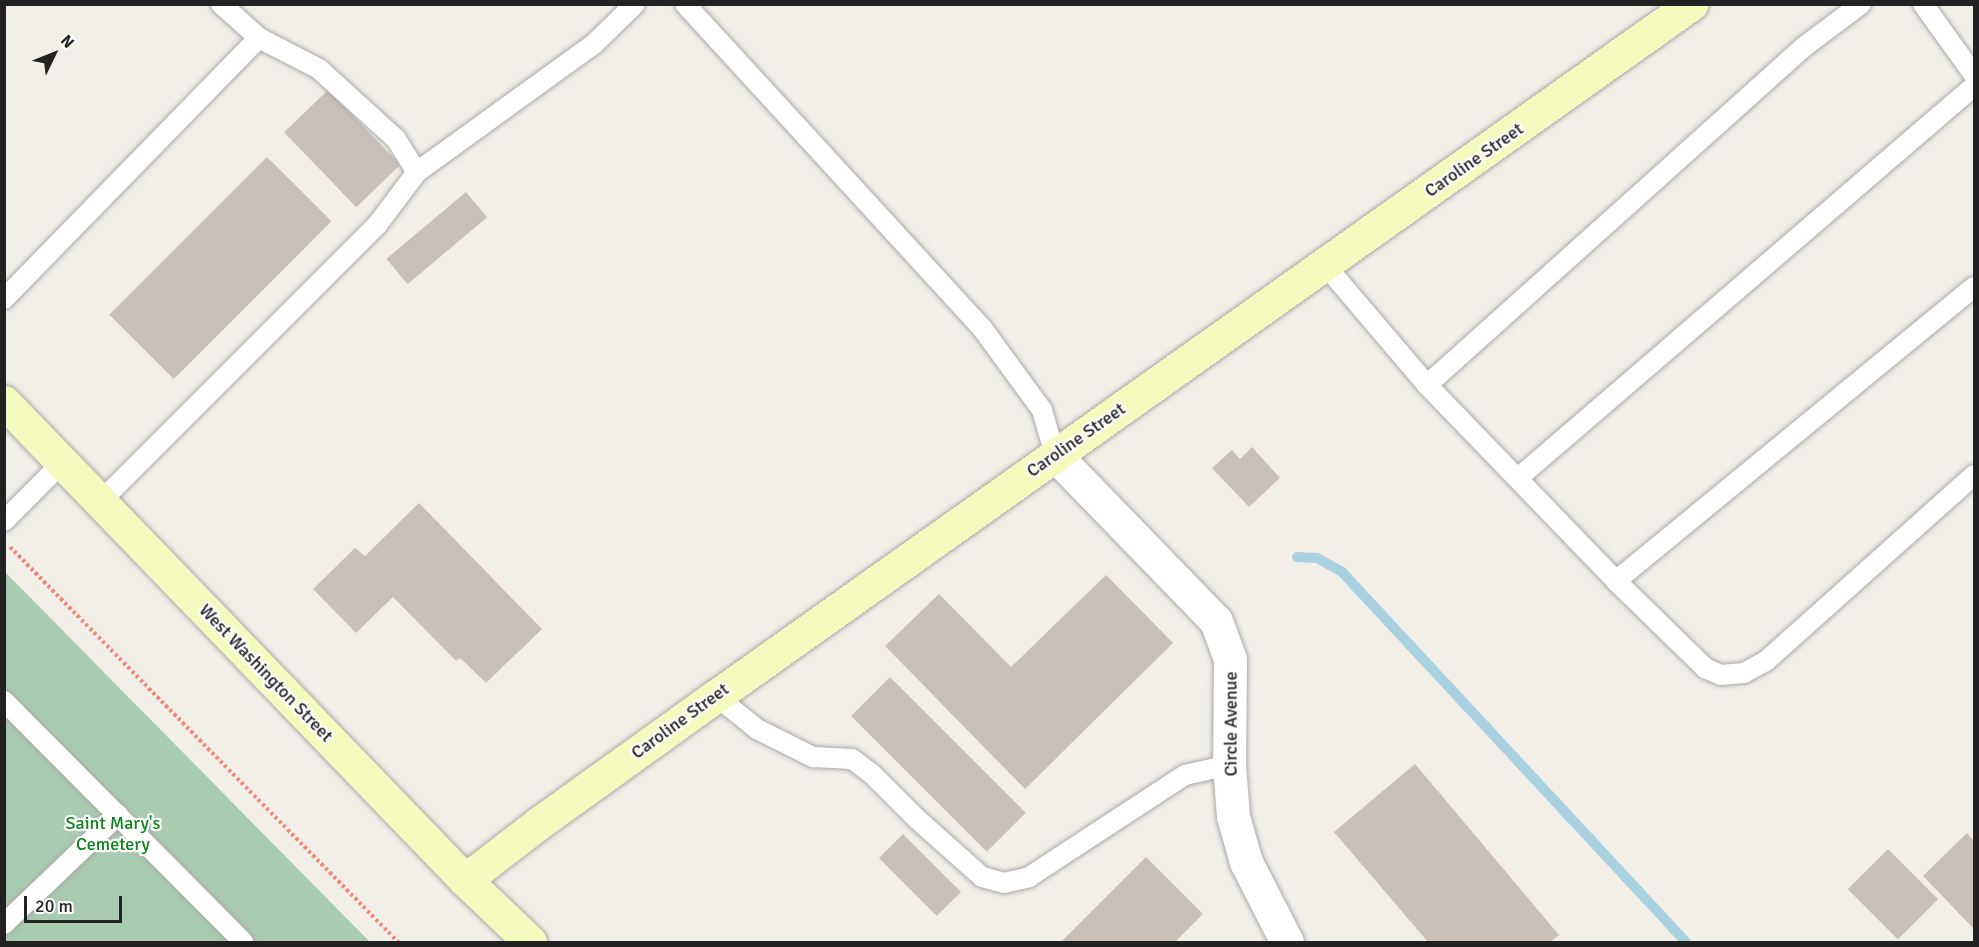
<!DOCTYPE html>
<style>
body{margin:0}
#map{position:relative;width:1979px;height:947px;overflow:hidden;background:#f2efe9;font-family:Signika,sans-serif}
div>[style]{position:absolute}
.cemetery>*{inset:0;background:#a9cbb0}
.stream>*{height:10px;margin:-5px;padding:0 5px;transform-origin:5px;border-radius:5px;background:#a9d1df}
.building>*{inset:0;background:#c7bfb8;transform-origin:0 0}
.path>*{height:4px;margin-top:-2px;transform-origin:0;background:repeating-linear-gradient(90deg,#fa8471 0 3px,transparent 0 6px)}
.roads{filter:drop-shadow(0 0 2px #a9a9a9) drop-shadow(0 0 2px #a9a9a9)}
.lane>*{height:20px;margin:-10px;padding:0 10px;transform-origin:10px;border-radius:10px;background:#fff}
.street>*{height:33px;margin:-16.5px;padding:0 16.5px;transform-origin:16.5px;border-radius:16.5px;background:#fff}
.secondary>*{height:33px;margin:-16.5px;padding:0 16.5px;transform-origin:16.5px;border-radius:16.5px;background:#f5fabe}
span{translate:-50% -50%;white-space:nowrap;text-align:center;line-height:1.15;-webkit-text-stroke:4.5px #fff;paint-order:stroke}
.street-label{font-size:18px;color:#222}
.park-label{font-size:18px;color:#0c841a}
.frame{position:absolute;inset:0;border:6px solid #222;pointer-events:none}
.north{position:absolute;left:24px;top:24px;width:60px;height:60px;-webkit-text-stroke:4px #fff;paint-order:stroke;rotate:47deg;font-size:16px;font-weight:700;line-height:24px;text-align:center;color:#222}
.north::after{content:'';display:block;margin:auto;width:21px;height:27px;background:#222;clip-path:polygon(50% 0,100% 100%,50% 72%,0 100%)}
.scale{position:absolute;left:24px;top:896px;width:98px;height:27px;box-sizing:border-box;border:3px solid #222;border-top:0;padding-left:8px;font-size:18px;line-height:21px;white-space:nowrap;color:#222;-webkit-text-stroke:4px #fff;paint-order:stroke}
</style>
<div id="map">
<div class="cemetery">
<i style="clip-path:polygon(5px 572px,370px 942px,5px 942px)"></i>
</div>
<div class="stream">
<i style="left:1297px;top:557px;width:20px;rotate:3deg"></i>
<i style="left:1317px;top:558px;width:29px;rotate:29deg"></i>
<i style="left:1342px;top:572px;width:505px;rotate:47.09deg"></i>
</div>
<div class="building">
<i style="left:328px;top:90px;width:104px;height:61px;rotate:46deg"></i>
<i style="left:267px;top:157px;width:91px;height:223px;rotate:45deg"></i>
<i style="left:466px;top:192px;width:33px;height:104px;rotate:50deg"></i>
<i style="clip-path:polygon(1252px 447px,1280px 478px,1249px 507px,1212px 468px,1232px 450px,1240px 459px)"></i>
<i style="clip-path:polygon(419px 503px,542px 629px,486px 683px,460px 658px,456px 661px,393px 597px,356px 633px,313px 589px,355px 548px,365px 556px)"></i>
<i style="clip-path:polygon(1106px 575px,1173px 643px,1025px 789px,885px 646px,939px 594px,1011px 667px)"></i>
<i style="left:890px;top:677px;width:192px;height:55px;rotate:45deg"></i>
<i style="clip-path:polygon(1415px 764px,1559px 935px,1550px 942px,1428px 942px,1334px 832px)"></i>
<i style="clip-path:polygon(1967px 833px,1974px 841px,1974px 929px,1923px 876px)"></i>
<i style="left:903px;top:834px;width:82px;height:34px;rotate:45deg"></i>
<i style="left:1888px;top:849px;width:71px;height:57px;rotate:45deg"></i>
<i style="clip-path:polygon(1146px 857px,1203px 914px,1175px 942px,1061px 942px)"></i>
</div>
<div class="path">
<i style="left:10px;top:547px;width:554px;rotate:45.51deg"></i>
</div>
<div class="roads">
<div class="lane">
<i style="left:221px;top:4px;width:51px;rotate:41.8deg"></i>
<i style="left:685px;top:4px;width:440px;rotate:47.5deg"></i>
<i style="left:982px;top:328px;width:102px;rotate:53.8deg"></i>
<i style="left:1042px;top:410px;width:47px;rotate:73.9deg"></i>
<i style="left:1923px;top:4px;width:87px;rotate:54.3deg"></i>
<i style="left:417px;top:172px;width:218px;rotate:-35.9deg"></i>
<i style="left:594px;top:44px;width:57px;rotate:-44.3deg"></i>
<i style="left:1325px;top:265px;width:157px;rotate:49.6deg"></i>
<i style="left:1427px;top:385px;width:272px;rotate:46deg"></i>
<i style="left:1616px;top:581px;width:463px;rotate:-39.4deg"></i>
<i style="left:4px;top:299px;width:365px;rotate:-45.7deg"></i>
<i style="left:259px;top:38px;width:68px;rotate:27.3deg"></i>
<i style="left:319px;top:69px;width:104px;rotate:42.3deg"></i>
<i style="left:396px;top:139px;width:39px;rotate:58deg"></i>
<i style="left:417px;top:172px;width:66px;rotate:127deg"></i>
<i style="left:377px;top:225px;width:390px;rotate:135deg"></i>
<i style="left:1427px;top:385px;width:508px;rotate:-41.89deg"></i>
<i style="left:1805px;top:46px;width:70px;rotate:-36.9deg"></i>
<i style="left:1518px;top:478px;width:601px;rotate:-40.68deg"></i>
<i style="left:4px;top:521px;width:83px;rotate:-45deg"></i>
<i style="left:1616px;top:581px;width:124px;rotate:44.3deg"></i>
<i style="left:1705px;top:668px;width:17px;rotate:24deg"></i>
<i style="left:1721px;top:675px;width:23px;rotate:-5deg"></i>
<i style="left:1744px;top:673px;width:25px;rotate:-29deg"></i>
<i style="left:1766px;top:661px;width:279px;rotate:-41.8deg"></i>
<i style="left:716px;top:696px;width:53px;rotate:38.8deg"></i>
<i style="left:757px;top:729px;width:63px;rotate:26.6deg"></i>
<i style="left:813px;top:757px;width:39px;rotate:3deg"></i>
<i style="left:852px;top:759px;width:25px;rotate:37deg"></i>
<i style="left:872px;top:774px;width:64px;rotate:45deg"></i>
<i style="left:917px;top:819px;width:87px;rotate:41.7deg"></i>
<i style="left:982px;top:877px;width:23px;rotate:15deg"></i>
<i style="left:1004px;top:883px;width:26px;rotate:-13deg"></i>
<i style="left:1029px;top:877px;width:186px;rotate:-33.2deg"></i>
<i style="left:1185px;top:775px;width:45px;rotate:-12.8deg"></i>
<i style="left:4px;top:701px;width:339px;rotate:45.2deg"></i>
<i style="left:4px;top:924px;width:158px;rotate:-43.7deg"></i>
</div>
<div class="street">
<i style="left:1055px;top:455px;width:231px;rotate:45.9deg"></i>
<i style="left:1216px;top:621px;width:40px;rotate:69.8deg"></i>
<i style="left:1230px;top:659px;width:106px;rotate:90.5deg"></i>
<i style="left:1229px;top:765px;width:51px;rotate:85.5deg"></i>
<i style="left:1233px;top:816px;width:48px;rotate:74.2deg"></i>
<i style="left:1246px;top:862px;width:90px;rotate:62.9deg"></i>
</div>
<div class="secondary">
<i style="left:4px;top:402px;width:664px;rotate:46.04deg"></i>
<i style="left:465px;top:880px;width:90px;rotate:43.6deg"></i>
<i style="left:465px;top:880px;width:93px;rotate:-37.6deg"></i>
<i style="left:539px;top:823px;width:218px;rotate:-35.7deg"></i>
<i style="left:716px;top:696px;width:1196px;rotate:-35.36deg"></i>
</div>
</div>
<div class="street-label">
<span style="left:1474px;top:160px;rotate:-35deg">Caroline Street</span>
<span style="left:1076px;top:440px;rotate:-35deg">Caroline Street</span>
<span style="left:266px;top:673px;rotate:46deg">West Washington Street</span>
<span style="left:680px;top:721px;rotate:-36deg">Caroline Street</span>
<span style="left:1231px;top:724px;rotate:-90deg">Circle Avenue</span>
</div>
<div class="park-label">
<span style="left:113px;top:834px">Saint Mary's<br>Cemetery</span>
</div>
<div class="frame"></div>
<div class="north">N</div>
<div class="scale">20 m</div>
</div>
